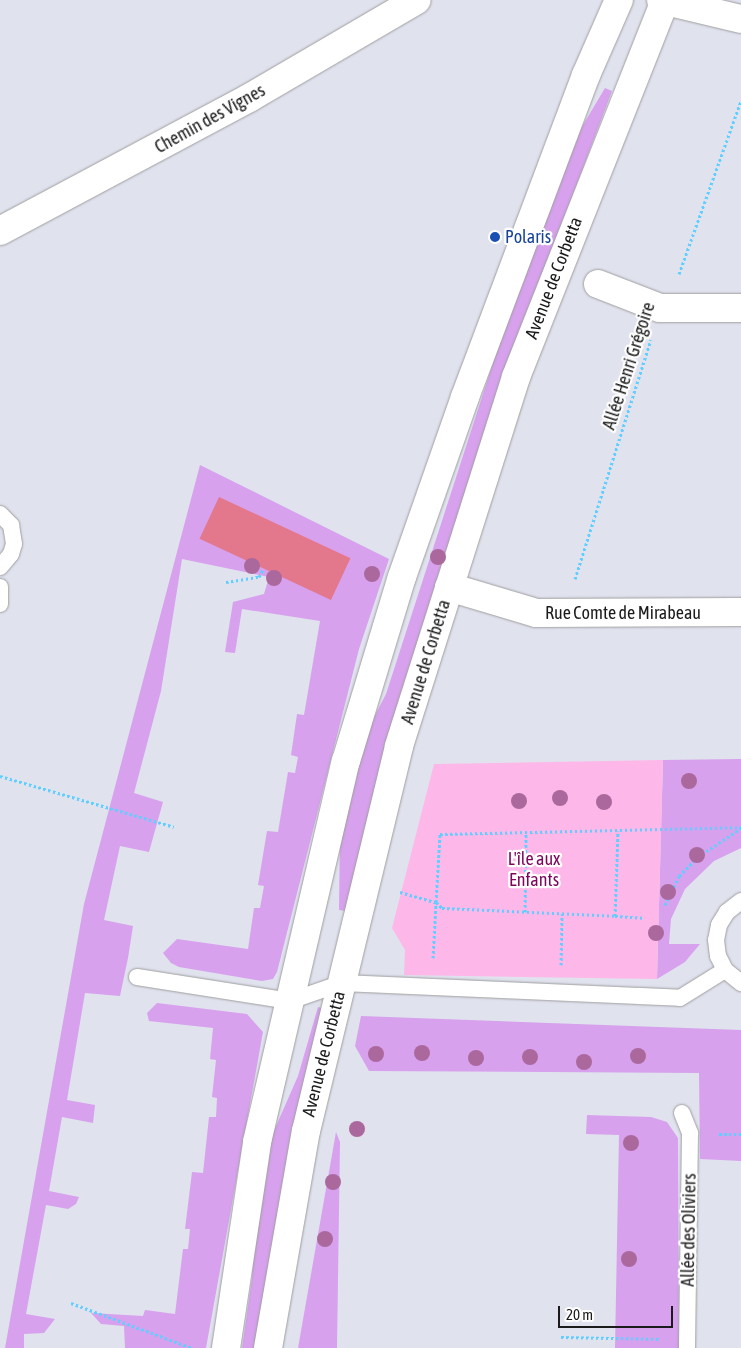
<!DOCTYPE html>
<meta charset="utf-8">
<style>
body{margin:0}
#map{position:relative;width:741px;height:1348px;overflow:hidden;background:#e0e2ee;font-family:"Asap Condensed",sans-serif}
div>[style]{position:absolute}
.grass>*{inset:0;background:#d7a1ed}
.park>*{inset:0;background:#fdb8e9}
.pitch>*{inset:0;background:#e3778b;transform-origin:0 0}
.path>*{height:3px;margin-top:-1.5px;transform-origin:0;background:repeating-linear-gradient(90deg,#60ceff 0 2.5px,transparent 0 5px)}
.roads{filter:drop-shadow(0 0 1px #9f9f9f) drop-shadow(0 0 1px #9f9f9f)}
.lane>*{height:16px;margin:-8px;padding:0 8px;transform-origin:8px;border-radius:8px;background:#fff}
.street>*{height:28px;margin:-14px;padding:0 14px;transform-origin:14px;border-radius:14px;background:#fff}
.trees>*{width:16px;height:16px;margin:-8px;border-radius:50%;background:#ab689d}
.dots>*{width:14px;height:14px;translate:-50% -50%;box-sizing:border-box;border:2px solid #fff;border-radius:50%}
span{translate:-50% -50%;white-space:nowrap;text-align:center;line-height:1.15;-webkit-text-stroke:4.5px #fff;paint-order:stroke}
.street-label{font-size:18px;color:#1b1b1b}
.transit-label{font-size:18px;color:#164399}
.left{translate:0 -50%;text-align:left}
.park-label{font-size:18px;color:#7f045b}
.scale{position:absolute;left:558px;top:1306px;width:115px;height:22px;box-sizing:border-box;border:2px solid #1b1b1b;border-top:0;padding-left:6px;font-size:15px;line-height:18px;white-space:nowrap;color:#1b1b1b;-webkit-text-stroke:4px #fff;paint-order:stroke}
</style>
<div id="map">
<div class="grass">
<i style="clip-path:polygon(605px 88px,612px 91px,505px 375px,346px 911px,339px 910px,340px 831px,371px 723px,386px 694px,504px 329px,577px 135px)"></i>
<i style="clip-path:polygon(200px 465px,389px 559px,359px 649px,277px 972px,273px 979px,262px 981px,179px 967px,171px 963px,163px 953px,177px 939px,248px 949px,254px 908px,260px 908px,264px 886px,258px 885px,267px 831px,278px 832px,288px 772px,295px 773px,298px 757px,291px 755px,297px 714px,304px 715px,320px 621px,242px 609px,235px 653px,225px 652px,233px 602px,264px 594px,269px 577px,182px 559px,161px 691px,134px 793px,163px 802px,149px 852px,120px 846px,104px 920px,133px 926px,128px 958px,120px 996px,85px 993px,67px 1100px,95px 1105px,93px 1123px,62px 1117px,49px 1191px,79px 1197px,76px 1204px,68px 1209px,46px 1205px,26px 1314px,55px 1319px,44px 1333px,24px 1334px,24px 1348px,5px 1348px,84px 904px)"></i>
<i style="clip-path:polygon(741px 759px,741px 848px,714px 861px,685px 889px,671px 919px,669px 944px,700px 944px,685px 962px,657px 979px,663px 760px)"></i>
<i style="clip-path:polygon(157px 1003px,247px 1014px,263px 1032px,206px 1348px,125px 1348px,124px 1326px,101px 1324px,91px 1313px,143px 1316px,145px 1310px,175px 1314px,183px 1249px,188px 1249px,190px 1229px,185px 1229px,192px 1172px,203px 1173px,209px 1117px,216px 1117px,217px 1098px,212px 1097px,216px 1060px,210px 1059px,213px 1028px,149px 1021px,147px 1013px)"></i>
<i style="clip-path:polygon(318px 1007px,322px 1008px,259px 1348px,242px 1348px,252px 1278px,254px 1222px,273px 1133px,298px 1076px)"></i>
<i style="clip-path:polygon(361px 1016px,741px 1030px,741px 1161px,700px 1159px,699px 1073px,369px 1071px,355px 1046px)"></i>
<i style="clip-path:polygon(587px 1115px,651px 1117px,667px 1122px,678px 1138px,679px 1348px,615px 1348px,619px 1135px,586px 1134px)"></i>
<i style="clip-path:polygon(336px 1132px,340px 1142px,337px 1348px,298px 1348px)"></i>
</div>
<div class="park">
<i style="clip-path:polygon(663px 760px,657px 979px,404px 975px,405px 950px,392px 928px,434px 764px)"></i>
</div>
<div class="pitch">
<i style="left:219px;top:497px;width:145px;height:46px;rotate:25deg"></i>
</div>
<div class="path">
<i style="left:679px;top:274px;width:184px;rotate:-70.3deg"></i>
<i style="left:575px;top:579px;width:251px;rotate:-72.4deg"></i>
<i style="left:226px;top:582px;width:33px;rotate:-9deg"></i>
<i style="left:259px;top:577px;width:9px;rotate:-63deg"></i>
<i style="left:0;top:776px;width:181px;rotate:16.3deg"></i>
<i style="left:400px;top:892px;width:37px;rotate:16deg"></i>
<i style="left:436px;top:902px;width:68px;rotate:-86.6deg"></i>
<i style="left:440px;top:834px;width:301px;rotate:-1.3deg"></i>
<i style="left:665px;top:905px;width:32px;rotate:-64deg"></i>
<i style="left:679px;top:876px;width:27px;rotate:-45deg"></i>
<i style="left:698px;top:857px;width:52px;rotate:-34deg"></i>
<i style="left:525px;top:912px;width:80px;rotate:-89.3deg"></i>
<i style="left:615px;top:916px;width:30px;rotate:4deg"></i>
<i style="left:433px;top:958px;width:56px;rotate:-86.9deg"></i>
<i style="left:436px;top:902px;width:8px;rotate:45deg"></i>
<i style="left:442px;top:908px;width:173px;rotate:2.6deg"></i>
<i style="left:615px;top:916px;width:85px;rotate:-88deg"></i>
<i style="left:561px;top:965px;width:51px;rotate:-88.9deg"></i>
<i style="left:719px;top:1134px;width:22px"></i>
<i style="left:71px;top:1303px;width:129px;rotate:20.4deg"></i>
<i style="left:561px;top:1337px;width:99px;rotate:1.2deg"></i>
</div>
<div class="roads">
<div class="lane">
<i style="left:0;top:514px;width:16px;rotate:45deg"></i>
<i style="left:11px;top:525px;width:19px;rotate:81deg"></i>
<i style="left:14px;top:544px;width:10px;rotate:107deg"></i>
<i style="left:11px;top:554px;width:17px;rotate:130deg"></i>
<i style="left:0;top:587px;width:17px;rotate:90deg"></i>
<i style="left:741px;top:901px;width:18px;rotate:142deg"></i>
<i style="left:727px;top:912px;width:15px;rotate:122deg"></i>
<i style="left:719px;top:925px;width:15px;rotate:101deg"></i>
<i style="left:716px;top:940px;width:16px;rotate:83deg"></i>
<i style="left:718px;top:956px;width:16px;rotate:63deg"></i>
<i style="left:725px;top:970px;width:21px;rotate:39deg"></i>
<i style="left:137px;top:977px;width:155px;rotate:8.9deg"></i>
<i style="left:290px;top:1001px;width:55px;rotate:-19.1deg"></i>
<i style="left:342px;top:983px;width:338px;rotate:2.5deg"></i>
<i style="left:680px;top:998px;width:53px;rotate:-31.9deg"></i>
<i style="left:682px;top:1113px;width:22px;rotate:68deg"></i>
<i style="left:690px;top:1133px;width:215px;rotate:90.8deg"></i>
</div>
<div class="street">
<i style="left:661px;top:0;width:82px;rotate:13.4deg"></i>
<i style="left:0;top:231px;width:282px;rotate:-28.1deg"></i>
<i style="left:249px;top:98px;width:194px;rotate:-30.3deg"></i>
<i style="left:598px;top:284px;width:66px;rotate:21.2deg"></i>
<i style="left:660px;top:308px;width:81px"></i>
<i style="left:449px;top:587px;width:91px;rotate:16.6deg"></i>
<i style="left:536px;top:613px;width:205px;rotate:-0.3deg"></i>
<i style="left:226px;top:1348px;width:208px;rotate:-81.4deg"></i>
<i style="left:257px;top:1142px;width:391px;rotate:-76.9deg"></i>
<i style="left:346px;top:761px;width:192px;rotate:-73.1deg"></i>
<i style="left:402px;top:577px;width:191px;rotate:-70.7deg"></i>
<i style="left:465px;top:397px;width:344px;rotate:-69.4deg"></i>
<i style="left:586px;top:75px;width:82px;rotate:-66.3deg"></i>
<i style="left:268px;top:1348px;width:220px;rotate:-80.1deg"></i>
<i style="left:306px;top:1131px;width:396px;rotate:-76.4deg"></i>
<i style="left:399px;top:746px;width:387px;rotate:-72.4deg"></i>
<i style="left:516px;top:377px;width:405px;rotate:-68.4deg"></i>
</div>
</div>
<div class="trees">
<i style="left:438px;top:557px"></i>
<i style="left:252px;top:566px"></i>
<i style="left:372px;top:574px"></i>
<i style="left:274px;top:578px"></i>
<i style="left:689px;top:781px"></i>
<i style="left:560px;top:798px"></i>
<i style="left:519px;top:801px"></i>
<i style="left:604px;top:802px"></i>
<i style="left:697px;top:855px"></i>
<i style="left:668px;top:892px"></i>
<i style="left:656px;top:933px"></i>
<i style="left:422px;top:1053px"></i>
<i style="left:376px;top:1054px"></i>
<i style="left:638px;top:1056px"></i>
<i style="left:530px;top:1057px"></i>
<i style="left:476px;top:1058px"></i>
<i style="left:584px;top:1062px"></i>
<i style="left:357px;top:1129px"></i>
<i style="left:631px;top:1143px"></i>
<i style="left:333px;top:1182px"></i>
<i style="left:325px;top:1239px"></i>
<i style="left:629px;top:1259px"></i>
</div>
<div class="dots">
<i style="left:495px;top:237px;background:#1a4fb4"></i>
</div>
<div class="street-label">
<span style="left:210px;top:119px;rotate:-29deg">Chemin des Vignes</span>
<span style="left:554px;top:278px;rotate:-69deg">Avenue de Corbetta</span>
<span style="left:629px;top:366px;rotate:-72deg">Allée Henri Grégoire</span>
<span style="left:623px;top:613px">Rue Comte de Mirabeau</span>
<span style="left:426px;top:662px;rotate:-73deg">Avenue de Corbetta</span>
<span style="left:324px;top:1054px;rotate:-76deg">Avenue de Corbetta</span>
<span style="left:689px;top:1230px;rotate:-89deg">Allée des Oliviers</span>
</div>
<div class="transit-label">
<span class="left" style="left:505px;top:237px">Polaris</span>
</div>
<div class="park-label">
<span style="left:534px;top:870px">L'île aux<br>Enfants</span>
</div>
<div class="scale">20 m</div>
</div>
